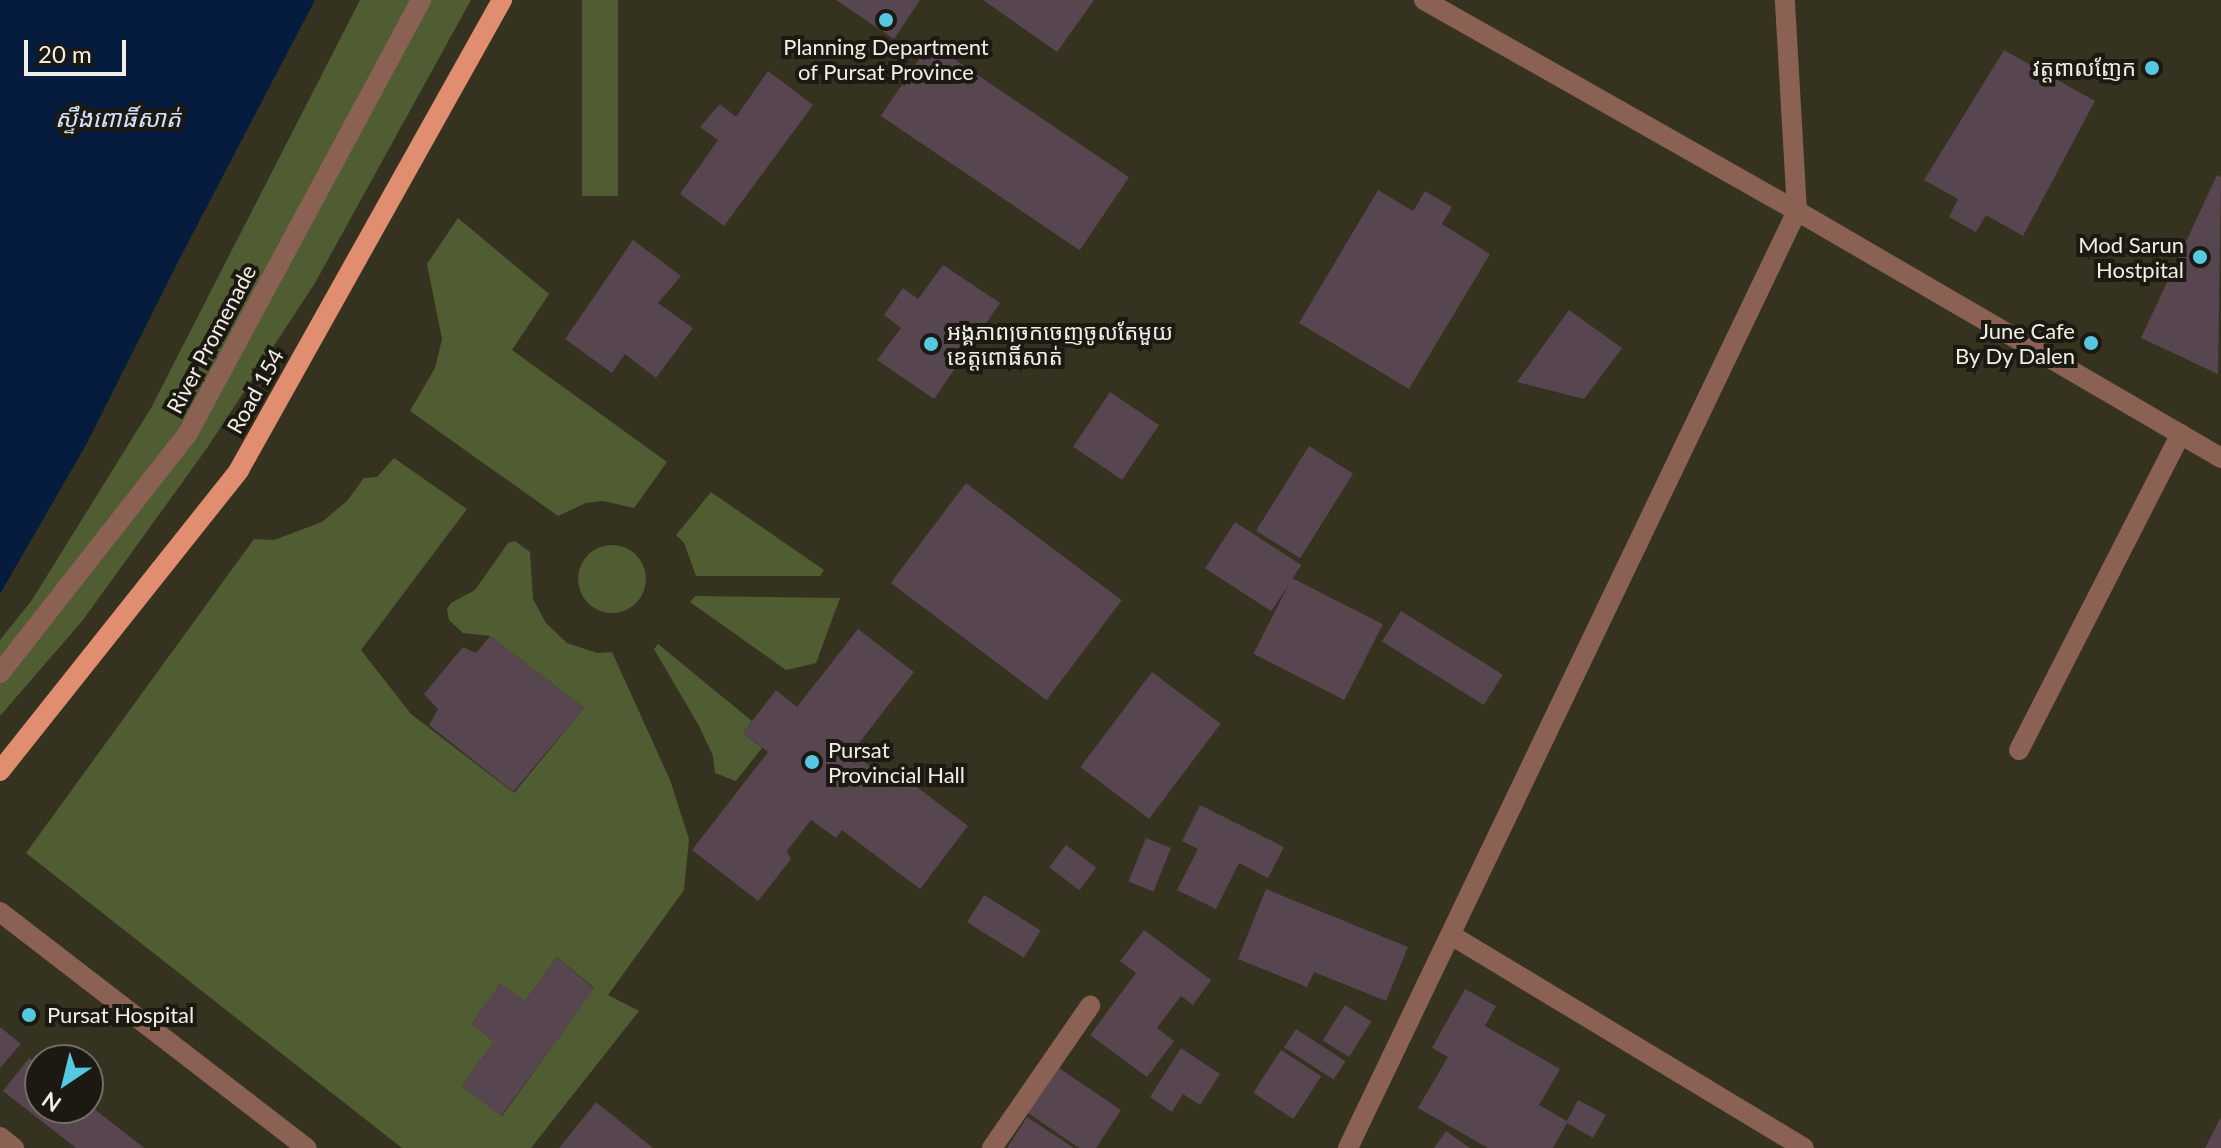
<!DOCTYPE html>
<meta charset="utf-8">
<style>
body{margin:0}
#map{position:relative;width:2221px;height:1148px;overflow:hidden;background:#35321f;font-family:Lato,"Noto Sans Khmer",sans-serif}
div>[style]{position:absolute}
.green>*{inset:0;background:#505c32;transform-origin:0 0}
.round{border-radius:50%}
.water>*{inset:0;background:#061c3e}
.building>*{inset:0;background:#574550;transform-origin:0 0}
.minor>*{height:20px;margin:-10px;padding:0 10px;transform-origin:10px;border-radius:10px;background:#8a6153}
.major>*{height:20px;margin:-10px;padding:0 10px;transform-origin:10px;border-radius:10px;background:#e18d70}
.dots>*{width:22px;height:22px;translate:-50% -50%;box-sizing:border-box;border:4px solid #1b1911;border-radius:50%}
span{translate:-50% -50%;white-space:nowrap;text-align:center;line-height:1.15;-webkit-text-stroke:8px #1b1911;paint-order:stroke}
.poi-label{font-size:22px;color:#f1eee3}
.right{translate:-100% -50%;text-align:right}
.left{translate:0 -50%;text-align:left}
.street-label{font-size:22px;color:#f1eee3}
.water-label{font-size:24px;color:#cfe0fa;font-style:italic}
.north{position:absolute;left:24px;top:1044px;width:80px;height:80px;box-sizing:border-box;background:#1b1911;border:2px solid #716e65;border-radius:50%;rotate:215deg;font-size:22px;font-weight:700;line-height:32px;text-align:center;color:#f1eee3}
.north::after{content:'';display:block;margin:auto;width:28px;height:36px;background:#56c9e1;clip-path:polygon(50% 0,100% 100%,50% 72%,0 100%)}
.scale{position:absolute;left:24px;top:40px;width:102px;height:36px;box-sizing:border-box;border:4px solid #f1eee3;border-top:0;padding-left:10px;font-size:24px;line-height:28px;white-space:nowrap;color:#f1eee3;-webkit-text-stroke:6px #1b1911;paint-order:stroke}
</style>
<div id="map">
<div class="green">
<i style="clip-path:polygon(360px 0,471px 0,315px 283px,207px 448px,83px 620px,0 716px,0 640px,32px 600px,151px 408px)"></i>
<i style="left:582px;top:0;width:36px;height:196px"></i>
<i style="clip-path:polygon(458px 218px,549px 294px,512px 350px,667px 462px,634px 508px,603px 501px,586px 503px,558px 516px,410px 411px,435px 368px,442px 339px,427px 264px)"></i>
<i style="clip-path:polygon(evenodd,394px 458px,467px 509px,361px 650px,411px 714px,514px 793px,584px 708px,490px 636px,463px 633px,449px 620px,447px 609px,451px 603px,475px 590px,508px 543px,515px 541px,530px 552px,533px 599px,546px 623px,567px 643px,597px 653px,612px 652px,670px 780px,689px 839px,684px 890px,608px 995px,639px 1011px,531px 1148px,402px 1148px,26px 853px,254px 539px,274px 540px,322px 522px,347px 501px,364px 478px,377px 477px,394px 458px,557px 957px,594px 988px,502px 1116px,462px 1086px,494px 1042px,472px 1024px,500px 984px,525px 1001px,557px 957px)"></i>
<i style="clip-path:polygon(711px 492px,824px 570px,820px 576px,696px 576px,684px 543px,676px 535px)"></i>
<i class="round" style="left:578px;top:545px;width:68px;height:68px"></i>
<i style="clip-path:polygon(695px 596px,840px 598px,816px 663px,786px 670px,690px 602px)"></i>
<i style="clip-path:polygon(658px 644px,752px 721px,743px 733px,762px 748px,736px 781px,715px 773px,713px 756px,699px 726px,654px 649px)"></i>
</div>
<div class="water">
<i style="clip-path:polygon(0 0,315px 0,180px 258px,86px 445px,0 594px)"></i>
</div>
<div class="building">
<i style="clip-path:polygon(836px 0,920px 0,894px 39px)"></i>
<i style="clip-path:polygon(983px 0,1094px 0,1057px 52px)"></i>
<i style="left:930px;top:43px;width:240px;height:88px;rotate:34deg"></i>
<i style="clip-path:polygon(2004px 50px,2095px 101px,2023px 236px,1986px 215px,1976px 232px,1949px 217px,1958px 199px,1924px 180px)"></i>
<i style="clip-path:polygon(768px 71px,813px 105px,724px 226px,680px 194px,718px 140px,700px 127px,720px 104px,736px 117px)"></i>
<i style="clip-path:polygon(2217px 175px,2221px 177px,2218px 374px,2141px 338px)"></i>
<i style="clip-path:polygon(1378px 190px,1413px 211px,1425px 191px,1452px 207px,1442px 224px,1490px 254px,1409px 389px,1299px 323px)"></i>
<i style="clip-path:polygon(633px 240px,681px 276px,658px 303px,693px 328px,656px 378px,625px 354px,612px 373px,565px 339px)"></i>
<i style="clip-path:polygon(943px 265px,1000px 303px,934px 399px,877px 360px,901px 328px,884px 315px,903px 288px,918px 299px)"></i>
<i style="clip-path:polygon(1569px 310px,1622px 348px,1584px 399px,1517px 382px)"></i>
<i style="left:1110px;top:392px;width:59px;height:66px;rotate:34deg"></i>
<i style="left:1309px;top:446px;width:52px;height:100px;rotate:32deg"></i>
<i style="left:966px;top:483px;width:195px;height:125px;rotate:37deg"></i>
<i style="left:1235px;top:522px;width:79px;height:55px;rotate:33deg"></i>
<i style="left:1292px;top:578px;width:102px;height:85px;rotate:27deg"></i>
<i style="left:1401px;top:611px;width:120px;height:36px;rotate:32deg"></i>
<i style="clip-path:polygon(858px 629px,914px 672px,852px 752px,882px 776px,896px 771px,968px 826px,920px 889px,842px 830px,836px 838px,811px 820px,787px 851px,791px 859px,758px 901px,692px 850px,768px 752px,743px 733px,776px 690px,797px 707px)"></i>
<i style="clip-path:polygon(490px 636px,584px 708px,513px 792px,429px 725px,438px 709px,424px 694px,463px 647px,476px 653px)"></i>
<i style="left:1152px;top:672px;width:86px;height:119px;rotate:37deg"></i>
<i style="clip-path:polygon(1200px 805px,1284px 847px,1268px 878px,1239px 863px,1216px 909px,1177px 890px,1198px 849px,1182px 841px)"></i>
<i style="left:1146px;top:838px;width:27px;height:47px;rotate:22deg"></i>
<i style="left:1066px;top:845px;width:38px;height:28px;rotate:37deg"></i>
<i style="clip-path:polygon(1266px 889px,1408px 947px,1386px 1001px,1314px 972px,1307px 987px,1238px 959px)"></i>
<i style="left:984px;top:895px;width:67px;height:32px;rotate:32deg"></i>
<i style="clip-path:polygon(1144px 930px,1211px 980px,1193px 1005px,1181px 996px,1157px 1028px,1174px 1041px,1147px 1077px,1090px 1035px,1136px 973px,1120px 961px)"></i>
<i style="clip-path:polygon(557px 957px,594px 989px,501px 1116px,462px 1086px,494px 1042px,472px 1024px,500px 983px,525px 1001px)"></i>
<i style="clip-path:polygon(1465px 989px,1496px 1006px,1485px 1026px,1560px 1069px,1539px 1105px,1567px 1121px,1578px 1100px,1606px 1115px,1593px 1138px,1567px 1123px,1553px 1148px,1488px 1148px,1418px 1108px,1448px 1057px,1432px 1048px)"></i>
<i style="left:1345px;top:1005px;width:31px;height:42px;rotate:32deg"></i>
<i style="clip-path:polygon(0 1027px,21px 1044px,0 1068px)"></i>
<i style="left:1296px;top:1029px;width:59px;height:22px;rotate:33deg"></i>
<i style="clip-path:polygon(1181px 1048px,1220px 1074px,1200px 1105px,1183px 1094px,1172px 1112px,1150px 1097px)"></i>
<i style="left:1281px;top:1050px;width:48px;height:51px;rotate:33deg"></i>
<i style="clip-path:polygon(29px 1058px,40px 1066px,40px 1108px,88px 1108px,88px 1104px,144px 1148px,76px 1148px,3px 1091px)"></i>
<i style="clip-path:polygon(1059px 1068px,1121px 1110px,1096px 1148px,1079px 1148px,1028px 1113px)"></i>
<i style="clip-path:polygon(596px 1102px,653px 1148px,559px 1148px)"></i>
<i style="clip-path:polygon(1027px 1117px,1074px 1148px,1007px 1148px)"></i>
<i style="clip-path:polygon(2221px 1117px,2221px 1148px,2205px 1148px)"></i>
<i style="clip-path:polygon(1446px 1131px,1470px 1148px,1434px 1148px)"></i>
</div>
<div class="minor">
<i style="left:1424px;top:0;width:429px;rotate:29.5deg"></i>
<i style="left:1797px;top:211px;width:491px;rotate:30.2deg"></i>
<i style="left:0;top:673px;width:305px;rotate:-51.9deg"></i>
<i style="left:188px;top:433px;width:492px;rotate:-61.7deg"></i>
<i style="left:2019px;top:750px;width:355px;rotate:-62.9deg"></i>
<i style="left:0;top:912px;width:387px;rotate:37.6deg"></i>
<i style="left:1451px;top:935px;width:412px;rotate:31.1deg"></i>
<i style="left:0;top:1137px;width:18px;rotate:38deg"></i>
<i style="left:992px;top:1148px;width:173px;rotate:-55.4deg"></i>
<i style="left:1348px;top:1148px;width:1039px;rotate:-64.4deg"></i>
<i style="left:1797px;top:211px;width:211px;rotate:-93.3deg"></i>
</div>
<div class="major">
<i style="left:0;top:771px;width:384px;rotate:-51.5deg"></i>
<i style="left:239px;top:470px;width:539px;rotate:-60.77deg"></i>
</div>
<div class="dots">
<i style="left:886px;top:20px;background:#56c9e1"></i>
<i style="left:2152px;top:68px;background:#56c9e1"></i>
<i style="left:2200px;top:257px;background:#56c9e1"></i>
<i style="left:2091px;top:343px;background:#56c9e1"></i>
<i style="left:931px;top:344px;background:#56c9e1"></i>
<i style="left:812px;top:762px;background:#56c9e1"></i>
<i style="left:29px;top:1015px;background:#56c9e1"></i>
</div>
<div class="poi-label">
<span style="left:886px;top:59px">Planning Department<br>of Pursat Province</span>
<span class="right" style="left:2136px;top:68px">វត្តពាលញែក</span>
<span class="right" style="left:2184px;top:257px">Mod Sarun<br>Hostpital</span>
<span class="right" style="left:2075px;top:343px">June Cafe<br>By Dy Dalen</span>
<span class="left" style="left:947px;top:344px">អង្គភាពច្រកចេញចូលតែមួយ<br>ខេត្តពោធិ៍សាត់</span>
<span class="left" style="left:828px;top:762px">Pursat<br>Provincial Hall</span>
<span class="left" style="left:47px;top:1015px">Pursat Hospital</span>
</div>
<div class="street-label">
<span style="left:211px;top:339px;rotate:-62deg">River Promenade</span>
<span style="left:255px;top:391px;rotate:-61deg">Road 154</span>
</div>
<div class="water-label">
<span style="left:118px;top:118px">ស្ទឹងពោធិ៍សាត់</span>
</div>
<div class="north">N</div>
<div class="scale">20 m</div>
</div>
